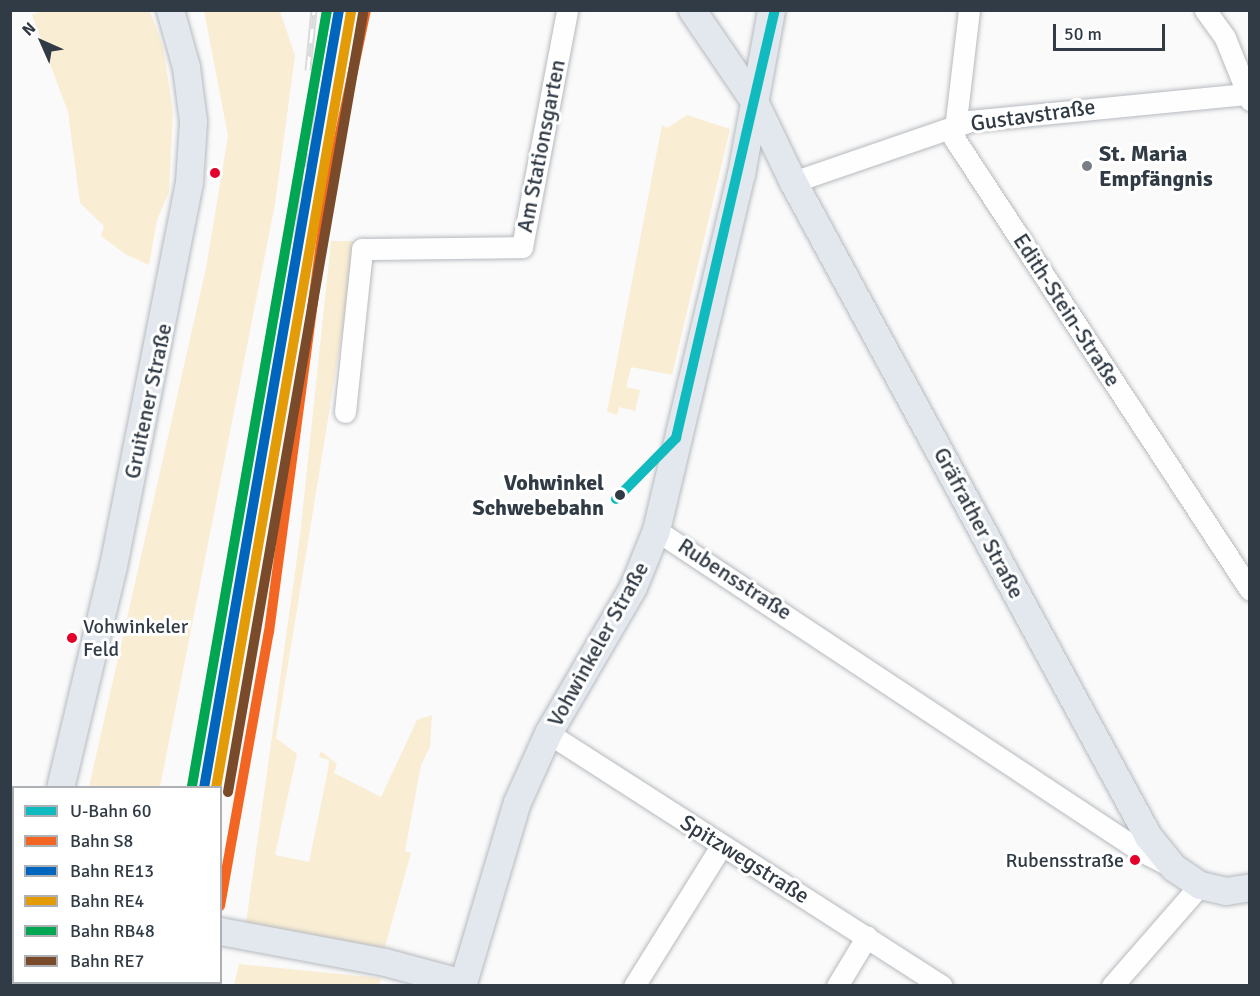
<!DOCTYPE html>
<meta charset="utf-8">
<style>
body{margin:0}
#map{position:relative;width:1260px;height:996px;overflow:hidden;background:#fafafa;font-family:Signika,sans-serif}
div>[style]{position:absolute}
.green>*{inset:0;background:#f9edd4}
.roads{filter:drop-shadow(0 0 2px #b6babf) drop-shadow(0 0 2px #b6babf)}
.minor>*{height:21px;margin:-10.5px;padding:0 10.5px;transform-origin:10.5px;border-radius:10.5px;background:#fefefe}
.major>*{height:27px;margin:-13.5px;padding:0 13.5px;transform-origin:13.5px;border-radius:13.5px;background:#e2e8ee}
.rail>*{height:7px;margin-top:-3.5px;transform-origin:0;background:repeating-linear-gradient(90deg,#fff 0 14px,#dbdbdc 0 28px);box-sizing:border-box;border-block:2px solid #dbdbdc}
.rail-1>*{height:10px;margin:-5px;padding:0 5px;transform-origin:5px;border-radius:5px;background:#f26522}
.rail-2>*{height:10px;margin:-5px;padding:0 5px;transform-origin:5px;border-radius:5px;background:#0065bd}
.rail-3>*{height:10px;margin:-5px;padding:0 5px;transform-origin:5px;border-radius:5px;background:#e39b07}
.rail-4>*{height:10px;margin:-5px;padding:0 5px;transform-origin:5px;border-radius:5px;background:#00a651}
.rail-5>*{height:10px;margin:-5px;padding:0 5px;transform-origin:5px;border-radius:5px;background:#7a4b2a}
.metro-1>*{height:10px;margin:-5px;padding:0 5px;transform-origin:5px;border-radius:5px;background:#11babe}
.dots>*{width:16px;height:16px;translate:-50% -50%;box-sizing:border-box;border:3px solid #fff;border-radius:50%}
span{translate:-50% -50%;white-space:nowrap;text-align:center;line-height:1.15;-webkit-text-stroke:6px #fff;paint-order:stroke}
.bus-label{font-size:20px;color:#313b46}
.left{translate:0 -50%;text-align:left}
.right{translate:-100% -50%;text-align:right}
.street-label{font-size:22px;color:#313b46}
.poi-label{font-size:22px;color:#313b46;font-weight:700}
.stop-label{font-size:22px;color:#313b46;font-weight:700}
.frame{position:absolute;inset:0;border:12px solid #313b46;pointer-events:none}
.legend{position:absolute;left:12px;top:786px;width:210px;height:198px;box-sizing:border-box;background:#fff;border:2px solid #adb1b5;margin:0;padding:8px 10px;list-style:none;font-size:18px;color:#313b46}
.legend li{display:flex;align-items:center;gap:12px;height:30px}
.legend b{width:30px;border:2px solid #adb1b5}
.north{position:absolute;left:12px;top:12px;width:60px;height:60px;-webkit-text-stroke:4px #fff;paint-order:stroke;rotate:315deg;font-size:16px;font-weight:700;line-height:24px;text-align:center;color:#313b46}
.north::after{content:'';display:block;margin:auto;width:21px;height:27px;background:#313b46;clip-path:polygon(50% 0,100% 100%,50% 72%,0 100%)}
.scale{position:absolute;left:1053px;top:24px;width:112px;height:27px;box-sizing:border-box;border:3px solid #313b46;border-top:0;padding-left:8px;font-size:18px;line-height:21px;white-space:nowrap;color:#313b46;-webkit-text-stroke:4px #fff;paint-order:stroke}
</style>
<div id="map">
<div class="green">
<i style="clip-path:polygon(44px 10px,150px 11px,163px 47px,173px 111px,169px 192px,157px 220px,149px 265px,125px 254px,101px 236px,104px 226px,80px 203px,68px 112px,32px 15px)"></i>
<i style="clip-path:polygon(204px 11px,280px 11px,295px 56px,275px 204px,160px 787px,89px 787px,206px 268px,228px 136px)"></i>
<i style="clip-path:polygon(687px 115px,730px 129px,672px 375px,631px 367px,626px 387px,640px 390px,635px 411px,619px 407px,617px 415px,607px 412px,662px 125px,667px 128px)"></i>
<i style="clip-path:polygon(331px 241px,357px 241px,276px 738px,297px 754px,275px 855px,309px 862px,328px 770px,329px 760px,319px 757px,321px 751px,337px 764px,334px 773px,381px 797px,417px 720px,432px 715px,430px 747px,421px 765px,405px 851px,411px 853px,384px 950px,246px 923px,300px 536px)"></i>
<i style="clip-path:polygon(239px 964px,381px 978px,379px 985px,234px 985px)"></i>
</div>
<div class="roads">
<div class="minor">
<i style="left:969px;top:10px;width:129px;rotate:96.7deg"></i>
<i style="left:954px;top:138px;width:540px;rotate:56.78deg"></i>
<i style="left:1205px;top:10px;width:34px;rotate:54deg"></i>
<i style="left:1225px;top:38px;width:67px;rotate:68deg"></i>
<i style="left:793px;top:182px;width:187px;rotate:-19deg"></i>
<i style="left:970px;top:121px;width:277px;rotate:-5.6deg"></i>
<i style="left:345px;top:412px;width:164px;rotate:-84deg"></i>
<i style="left:362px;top:249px;width:160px;rotate:-0.7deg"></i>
<i style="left:522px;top:247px;width:241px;rotate:-79.2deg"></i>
<i style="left:656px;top:530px;width:579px;rotate:33.53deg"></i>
<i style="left:1139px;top:850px;width:35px;rotate:27deg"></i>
<i style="left:548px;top:733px;width:468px;rotate:32.7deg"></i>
<i style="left:10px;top:860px;width:4px;rotate:-27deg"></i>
<i style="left:10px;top:888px;width:4px"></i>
<i style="left:10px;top:944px;width:13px;rotate:72deg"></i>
<i style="left:634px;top:986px;width:165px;rotate:-58.1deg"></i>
<i style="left:837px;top:986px;width:58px;rotate:-59deg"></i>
<i style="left:1112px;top:986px;width:134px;rotate:-48.9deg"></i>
</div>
<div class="major">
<i style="left:692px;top:10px;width:110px;rotate:55.7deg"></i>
<i style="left:754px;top:101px;width:90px;rotate:64.3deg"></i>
<i style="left:793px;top:182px;width:744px;rotate:61.51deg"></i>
<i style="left:1148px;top:836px;width:40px;rotate:51deg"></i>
<i style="left:1173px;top:867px;width:32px;rotate:34deg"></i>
<i style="left:1200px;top:885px;width:27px;rotate:13deg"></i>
<i style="left:1226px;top:891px;width:24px;rotate:-9deg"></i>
<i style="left:60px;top:788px;width:228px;rotate:-76.6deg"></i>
<i style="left:113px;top:566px;width:391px;rotate:-78.8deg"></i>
<i style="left:189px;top:182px;width:61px;rotate:-86.2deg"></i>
<i style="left:193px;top:121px;width:54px;rotate:-97.4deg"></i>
<i style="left:186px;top:67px;width:59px;rotate:-105.7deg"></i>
<i style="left:220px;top:931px;width:168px;rotate:10.6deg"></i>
<i style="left:385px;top:962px;width:81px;rotate:15.1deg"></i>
<i style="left:462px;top:986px;width:192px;rotate:-73.4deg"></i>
<i style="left:517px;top:802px;width:76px;rotate:-65.8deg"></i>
<i style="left:548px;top:733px;width:169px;rotate:-59.8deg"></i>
<i style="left:633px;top:587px;width:61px;rotate:-68deg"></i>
<i style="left:656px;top:530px;width:366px;rotate:-76.6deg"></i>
<i style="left:741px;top:174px;width:167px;rotate:-79.6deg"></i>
</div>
</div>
<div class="rail">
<i style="left:308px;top:70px;width:60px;rotate:-84.3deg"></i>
<i style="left:291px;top:292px;width:200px;rotate:-83.4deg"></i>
</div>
<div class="rail-1">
<i style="left:220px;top:906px;width:278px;rotate:-79.9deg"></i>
<i style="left:269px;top:632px;width:446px;rotate:-82.4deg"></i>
<i style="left:328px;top:190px;width:184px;rotate:-78.1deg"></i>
</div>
<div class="rail-2">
<i style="left:204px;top:788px;width:790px;rotate:-80.16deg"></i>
</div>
<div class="rail-3">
<i style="left:216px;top:788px;width:788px;rotate:-80.13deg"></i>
</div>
<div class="rail-4">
<i style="left:192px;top:786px;width:788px;rotate:-80.13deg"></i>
</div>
<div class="rail-5">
<i style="left:228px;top:792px;width:790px;rotate:-80.16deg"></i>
</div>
<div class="metro-1">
<i style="left:616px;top:499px;width:86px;rotate:-45.5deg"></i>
<i style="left:676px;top:438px;width:439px;rotate:-77deg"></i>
</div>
<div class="dots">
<i style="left:1087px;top:166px;background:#777e85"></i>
<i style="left:215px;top:173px;background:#e4002b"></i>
<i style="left:620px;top:495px;background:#313b46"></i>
<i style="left:72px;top:638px;background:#e4002b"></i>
<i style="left:1135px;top:860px;background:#e4002b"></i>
</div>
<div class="bus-label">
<span class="left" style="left:83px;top:638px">Vohwinkeler<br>Feld</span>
<span class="right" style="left:1124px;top:860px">Rubensstraße</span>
</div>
<div class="street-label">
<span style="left:1033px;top:115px;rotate:-8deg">Gustavstraße</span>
<span style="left:541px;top:146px;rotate:-79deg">Am Stationsgarten</span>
<span style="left:1067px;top:310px;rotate:57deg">Edith-Stein-Straße</span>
<span style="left:148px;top:401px;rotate:-78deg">Gruitener Straße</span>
<span style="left:979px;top:523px;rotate:62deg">Gräfrather Straße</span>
<span style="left:735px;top:579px;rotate:33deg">Rubensstraße</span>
<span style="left:598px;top:644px;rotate:-61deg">Vohwinkeler Straße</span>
<span style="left:745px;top:859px;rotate:32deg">Spitzwegstraße</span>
</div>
<div class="poi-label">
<span class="left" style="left:1099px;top:166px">St. Maria<br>Empfängnis</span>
</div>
<div class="stop-label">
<span class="right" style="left:604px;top:495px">Vohwinkel<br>Schwebebahn</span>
</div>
<div class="frame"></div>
<ul class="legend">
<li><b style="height:8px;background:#11babe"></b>U-Bahn 60</li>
<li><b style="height:8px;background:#f26522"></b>Bahn S8</li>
<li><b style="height:8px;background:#0065bd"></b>Bahn RE13</li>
<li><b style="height:8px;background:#e39b07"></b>Bahn RE4</li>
<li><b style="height:8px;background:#00a651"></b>Bahn RB48</li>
<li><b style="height:8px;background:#7a4b2a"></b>Bahn RE7</li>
</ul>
<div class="north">N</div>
<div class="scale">50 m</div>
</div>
